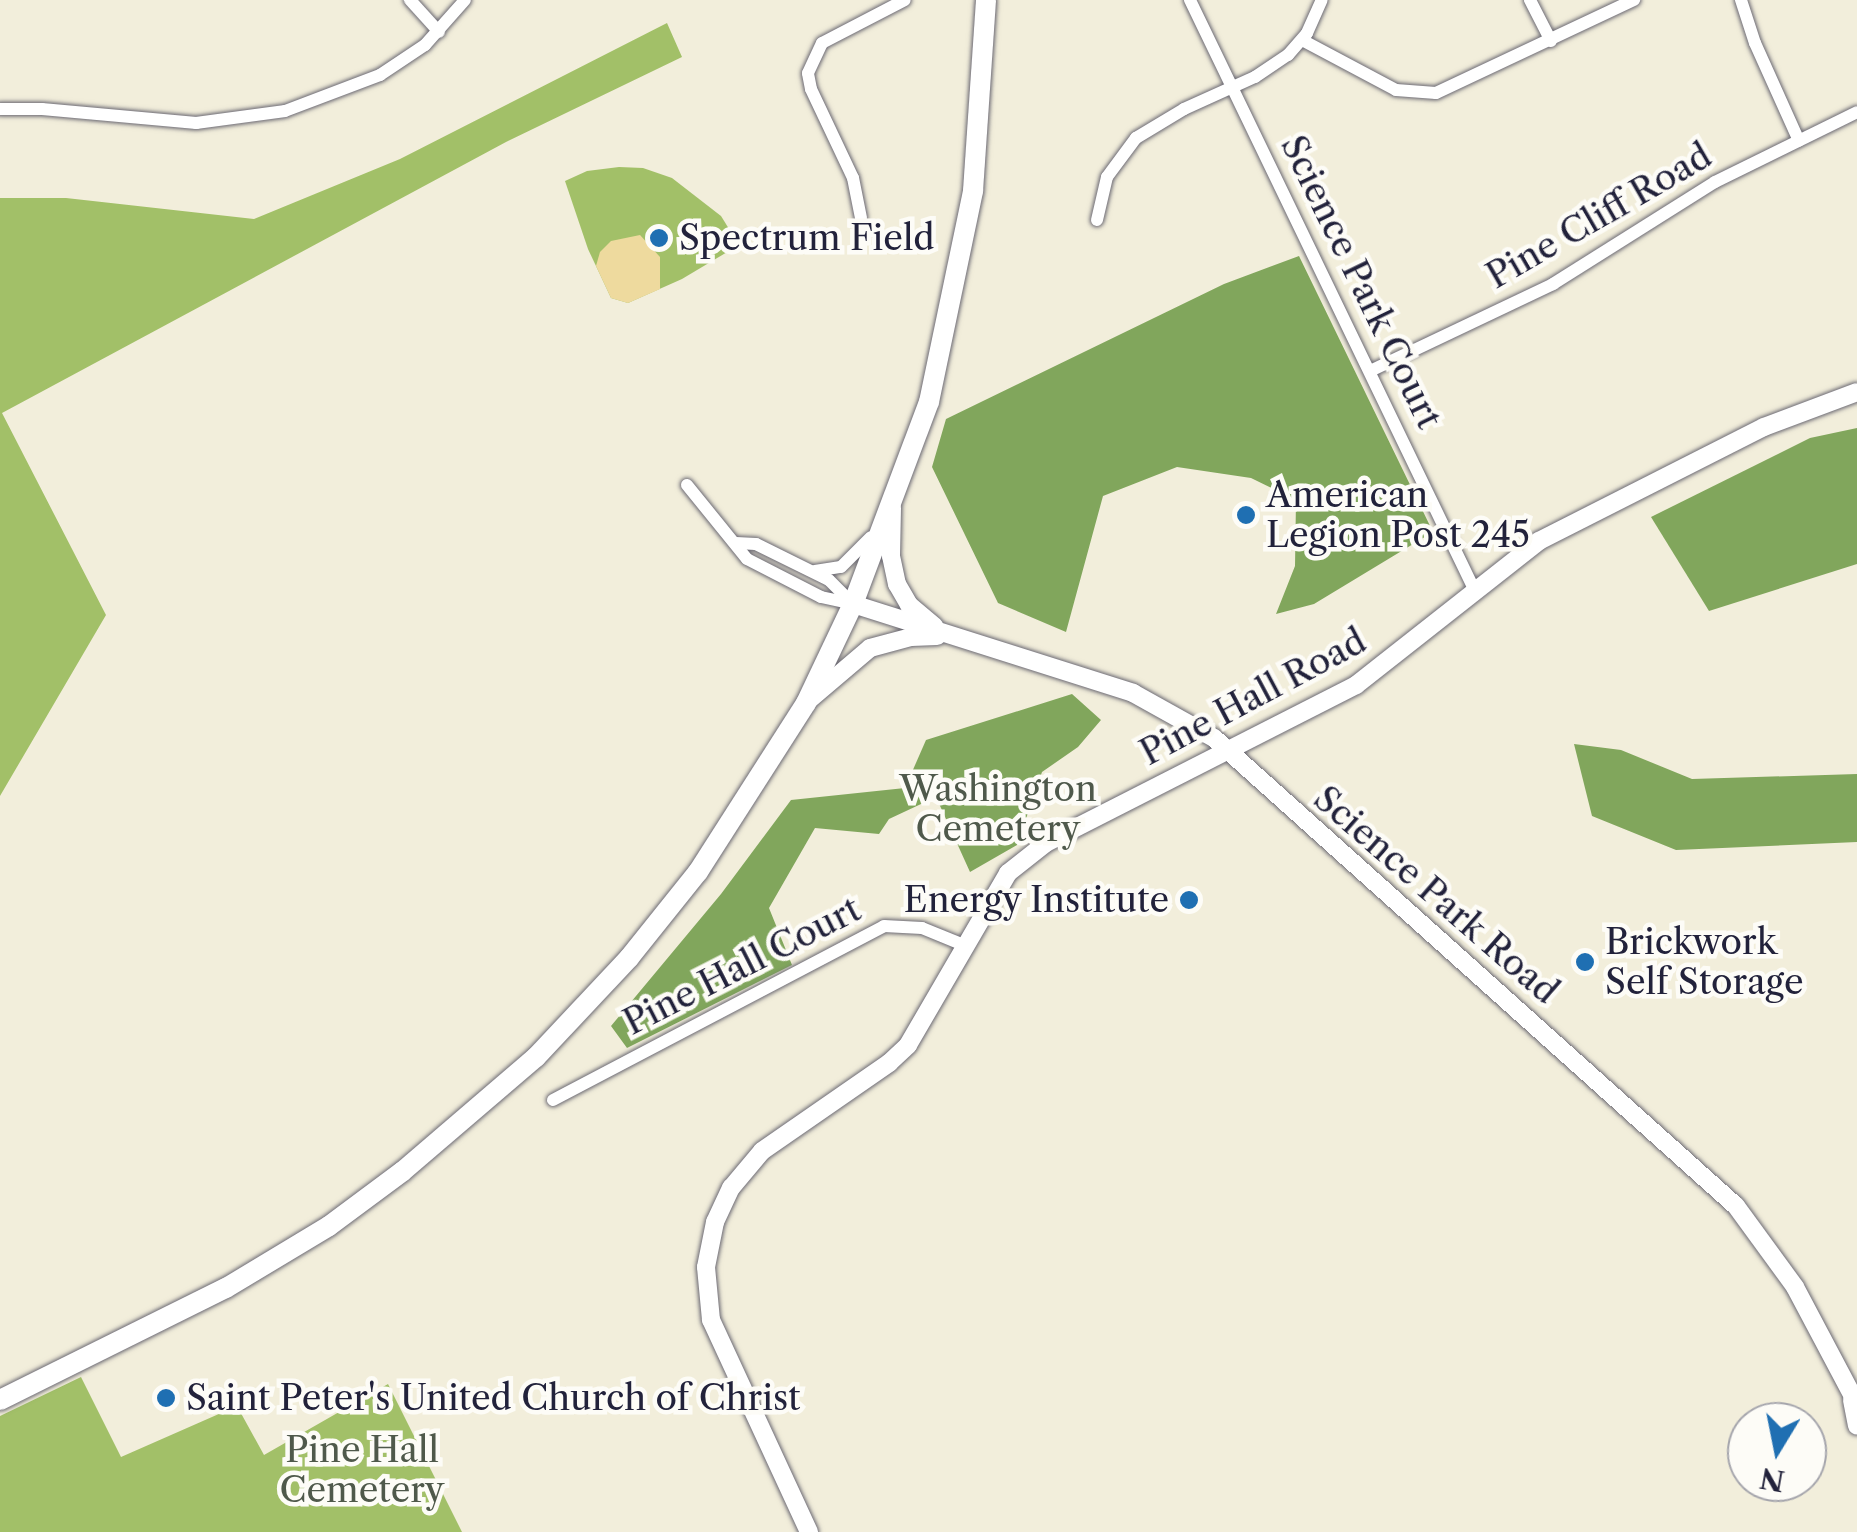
<!DOCTYPE html>
<style>
body{margin:0}
#map{position:relative;width:1857px;height:1532px;overflow:hidden;background:#f2eedb;font-family:"Libre Caslon Text",serif}
div>[style]{position:absolute}
.green>*{inset:0;background:#a2c068}
.forest>*{inset:0;background:#81a65c}
.sand>*{inset:0;background:#eeda9e}
.roads{filter:drop-shadow(0 0 2px #6b6973) drop-shadow(0 0 2px #6b6973)}
.street>*{height:12px;margin:-6px;padding:0 6px;transform-origin:6px;border-radius:6px;background:#fff}
.secondary>*{height:18px;margin:-9px;padding:0 9px;transform-origin:9px;border-radius:9px;background:#fff}
.primary>*{height:20px;margin:-10px;padding:0 10px;transform-origin:10px;border-radius:10px;background:#fff}
.dots>*{width:28px;height:28px;translate:-50% -50%;box-sizing:border-box;border:5px solid #fdfcf7;border-radius:50%}
span{translate:-50% -50%;white-space:nowrap;text-align:center;line-height:1.15;-webkit-text-stroke:9px #fdfcf7;paint-order:stroke}
.street-label{font-size:35px;color:#22223b}
.poi-label{font-size:35px;color:#22223b}
.left{translate:0 -50%;text-align:left}
.right{translate:-100% -50%;text-align:right}
.park-label{font-size:35px;color:#4f594b}
.north{position:absolute;left:1727px;top:1402px;width:100px;height:100px;box-sizing:border-box;background:#fdfcf7;border:2px solid #a5a5ac;border-radius:50%;rotate:190deg;font-size:28px;font-weight:700;line-height:40px;text-align:center;color:#22223b}
.north::after{content:'';display:block;margin:auto;width:35px;height:45px;background:#1f6fb2;clip-path:polygon(50% 0,100% 100%,50% 72%,0 100%)}
</style>
<div id="map">
<div class="green">
<i style="clip-path:polygon(667px 23px,682px 57px,506px 142px,2px 413px,106px 615px,0 796px,0 198px,66px 198px,254px 219px,400px 159px)"></i>
<i style="clip-path:polygon(619px 167px,643px 168px,672px 178px,721px 216px,739px 245px,682px 279px,628px 303px,611px 298px,588px 249px,565px 181px,587px 171px)"></i>
<i style="clip-path:polygon(81px 1377px,121px 1457px,237px 1406px,264px 1455px,388px 1384px,462px 1532px,0 1532px,0 1416px)"></i>
</div>
<div class="forest">
<i style="clip-path:polygon(1299px 256px,1433px 532px,1314px 604px,1276px 614px,1295px 566px,1296px 500px,1251px 478px,1177px 467px,1103px 496px,1066px 632px,998px 603px,932px 467px,946px 419px,1224px 284px)"></i>
<i style="clip-path:polygon(1857px 428px,1857px 564px,1709px 611px,1651px 517px,1810px 438px)"></i>
<i style="clip-path:polygon(1072px 694px,1101px 720px,1078px 747px,1042px 772px,1017px 845px,970px 872px,936px 797px,889px 819px,879px 834px,815px 828px,769px 908px,792px 965px,627px 1048px,611px 1026px,721px 894px,791px 800px,905px 788px,926px 740px)"></i>
<i style="clip-path:polygon(1574px 744px,1621px 750px,1692px 779px,1857px 774px,1857px 842px,1676px 850px,1592px 816px)"></i>
</div>
<div class="sand">
<i style="clip-path:polygon(640px 235px,660px 257px,660px 289px,628px 303px,611px 298px,596px 266px,600px 252px,611px 241px)"></i>
</div>
<div class="roads">
<div class="street">
<i style="left:410px;top:0;width:43px;rotate:47.8deg"></i>
<i style="left:1190px;top:0;width:656px;rotate:64.26deg"></i>
<i style="left:1530px;top:0;width:46px;rotate:62.9deg"></i>
<i style="left:1741px;top:0;width:45px;rotate:72deg"></i>
<i style="left:1755px;top:43px;width:107px;rotate:65.8deg"></i>
<i style="left:1302px;top:40px;width:106px;rotate:28deg"></i>
<i style="left:1396px;top:90px;width:40px;rotate:4.3deg"></i>
<i style="left:1436px;top:93px;width:219px;rotate:-25.2deg"></i>
<i style="left:0;top:109px;width:42px"></i>
<i style="left:42px;top:109px;width:155px;rotate:5.2deg"></i>
<i style="left:196px;top:123px;width:90px;rotate:-7.7deg"></i>
<i style="left:285px;top:111px;width:102px;rotate:-20.8deg"></i>
<i style="left:380px;top:75px;width:54px;rotate:-33.7deg"></i>
<i style="left:425px;top:45px;width:60px;rotate:-48.4deg"></i>
<i style="left:861px;top:218px;width:41px;rotate:-101.3deg"></i>
<i style="left:853px;top:178px;width:98px;rotate:-115.3deg"></i>
<i style="left:811px;top:89px;width:16px;rotate:-101deg"></i>
<i style="left:808px;top:73px;width:33px;rotate:-65deg"></i>
<i style="left:822px;top:43px;width:93px;rotate:-27.4deg"></i>
<i style="left:1097px;top:220px;width:44px;rotate:-76.9deg"></i>
<i style="left:1107px;top:177px;width:49px;rotate:-53.4deg"></i>
<i style="left:1136px;top:138px;width:56px;rotate:-31.1deg"></i>
<i style="left:1184px;top:109px;width:78px;rotate:-24.3deg"></i>
<i style="left:1255px;top:77px;width:40px;rotate:-34deg"></i>
<i style="left:1288px;top:55px;width:29px;rotate:-49deg"></i>
<i style="left:1307px;top:33px;width:36px;rotate:-66deg"></i>
<i style="left:1370px;top:371px;width:203px;rotate:-25.4deg"></i>
<i style="left:1553px;top:284px;width:191px;rotate:-32.2deg"></i>
<i style="left:1715px;top:182px;width:158px;rotate:-26.2deg"></i>
<i style="left:687px;top:485px;width:95px;rotate:51deg"></i>
<i style="left:747px;top:559px;width:83px;rotate:27.2deg"></i>
<i style="left:821px;top:597px;width:33px;rotate:12deg"></i>
<i style="left:736px;top:543px;width:20px;rotate:3deg"></i>
<i style="left:756px;top:544px;width:81px;rotate:26.3deg"></i>
<i style="left:829px;top:580px;width:31px;rotate:45deg"></i>
<i style="left:815px;top:571px;width:26px;rotate:-9deg"></i>
<i style="left:841px;top:567px;width:42px;rotate:-45deg"></i>
<i style="left:553px;top:1100px;width:374px;rotate:-27.7deg"></i>
<i style="left:884px;top:926px;width:38px;rotate:3deg"></i>
<i style="left:922px;top:928px;width:48px;rotate:22.2deg"></i>
</div>
<div class="secondary">
<i style="left:892px;top:508px;width:48px;rotate:91.2deg"></i>
<i style="left:891px;top:556px;width:29px;rotate:78deg"></i>
<i style="left:897px;top:584px;width:24px;rotate:60deg"></i>
<i style="left:909px;top:605px;width:33px;rotate:40deg"></i>
<i style="left:853px;top:604px;width:294px;rotate:17.6deg"></i>
<i style="left:1133px;top:693px;width:93px;rotate:29.1deg"></i>
<i style="left:1214px;top:738px;width:701px;rotate:41.88deg"></i>
<i style="left:1736px;top:1206px;width:100px;rotate:53.9deg"></i>
<i style="left:1795px;top:1287px;width:132px;rotate:62.1deg"></i>
<i style="left:809px;top:700px;width:80px;rotate:-40.4deg"></i>
<i style="left:870px;top:648px;width:42px;rotate:-15deg"></i>
<i style="left:911px;top:637px;width:26px;rotate:-2deg"></i>
<i style="left:1852px;top:1400px;width:26px;rotate:79deg"></i>
<i style="left:809px;top:1532px;width:234px;rotate:-114.8deg"></i>
<i style="left:711px;top:1320px;width:53px;rotate:-95.4deg"></i>
<i style="left:706px;top:1267px;width:46px;rotate:-78.7deg"></i>
<i style="left:715px;top:1222px;width:38px;rotate:-65deg"></i>
<i style="left:731px;top:1188px;width:48px;rotate:-50deg"></i>
<i style="left:762px;top:1151px;width:155px;rotate:-34.7deg"></i>
<i style="left:889px;top:1063px;width:26px;rotate:-43deg"></i>
<i style="left:908px;top:1045px;width:199px;rotate:-59.8deg"></i>
<i style="left:1008px;top:873px;width:48px;rotate:-38.3deg"></i>
<i style="left:1046px;top:843px;width:348px;rotate:-27deg"></i>
<i style="left:1356px;top:685px;width:233px;rotate:-38.2deg"></i>
<i style="left:1539px;top:541px;width:252px;rotate:-26.9deg"></i>
<i style="left:1764px;top:427px;width:99px;rotate:-20.6deg"></i>
</div>
<div class="primary">
<i style="left:0;top:1400px;width:252px;rotate:-26.4deg"></i>
<i style="left:226px;top:1288px;width:120px;rotate:-31deg"></i>
<i style="left:329px;top:1226px;width:92px;rotate:-36.6deg"></i>
<i style="left:403px;top:1171px;width:175px;rotate:-40.6deg"></i>
<i style="left:536px;top:1057px;width:136px;rotate:-46.8deg"></i>
<i style="left:629px;top:958px;width:110px;rotate:-51.3deg"></i>
<i style="left:698px;top:872px;width:201px;rotate:-57.4deg"></i>
<i style="left:806px;top:703px;width:110px;rotate:-64.6deg"></i>
<i style="left:853px;top:604px;width:216px;rotate:-69.4deg"></i>
<i style="left:929px;top:402px;width:216px;rotate:-78.2deg"></i>
<i style="left:973px;top:191px;width:191px;rotate:-86.1deg"></i>
</div>
</div>
<div class="dots">
<i style="left:659px;top:238px;background:#1f6fb2"></i>
<i style="left:1246px;top:515px;background:#1f6fb2"></i>
<i style="left:1189px;top:900px;background:#1f6fb2"></i>
<i style="left:1585px;top:962px;background:#1f6fb2"></i>
<i style="left:166px;top:1398px;background:#1f6fb2"></i>
</div>
<div class="street-label">
<span style="left:1599px;top:216px;rotate:-30deg">Pine Cliff Road</span>
<span style="left:1361px;top:282px;rotate:64deg">Science Park Court</span>
<span style="left:1253px;top:697px;rotate:-28deg">Pine Hall Road</span>
<span style="left:1436px;top:895px;rotate:41deg">Science Park Road</span>
<span style="left:742px;top:966px;rotate:-27deg">Pine Hall Court</span>
</div>
<div class="poi-label">
<span class="left" style="left:679px;top:238px">Spectrum Field</span>
<span class="left" style="left:1266px;top:515px">American<br>Legion Post 245</span>
<span class="right" style="left:1169px;top:900px">Energy Institute</span>
<span class="left" style="left:1605px;top:962px">Brickwork<br>Self Storage</span>
<span class="left" style="left:186px;top:1398px">Saint Peter's United Church of Christ</span>
</div>
<div class="park-label">
<span style="left:998px;top:809px">Washington<br>Cemetery</span>
<span style="left:362px;top:1470px">Pine Hall<br>Cemetery</span>
</div>
<div class="north">N</div>
</div>
